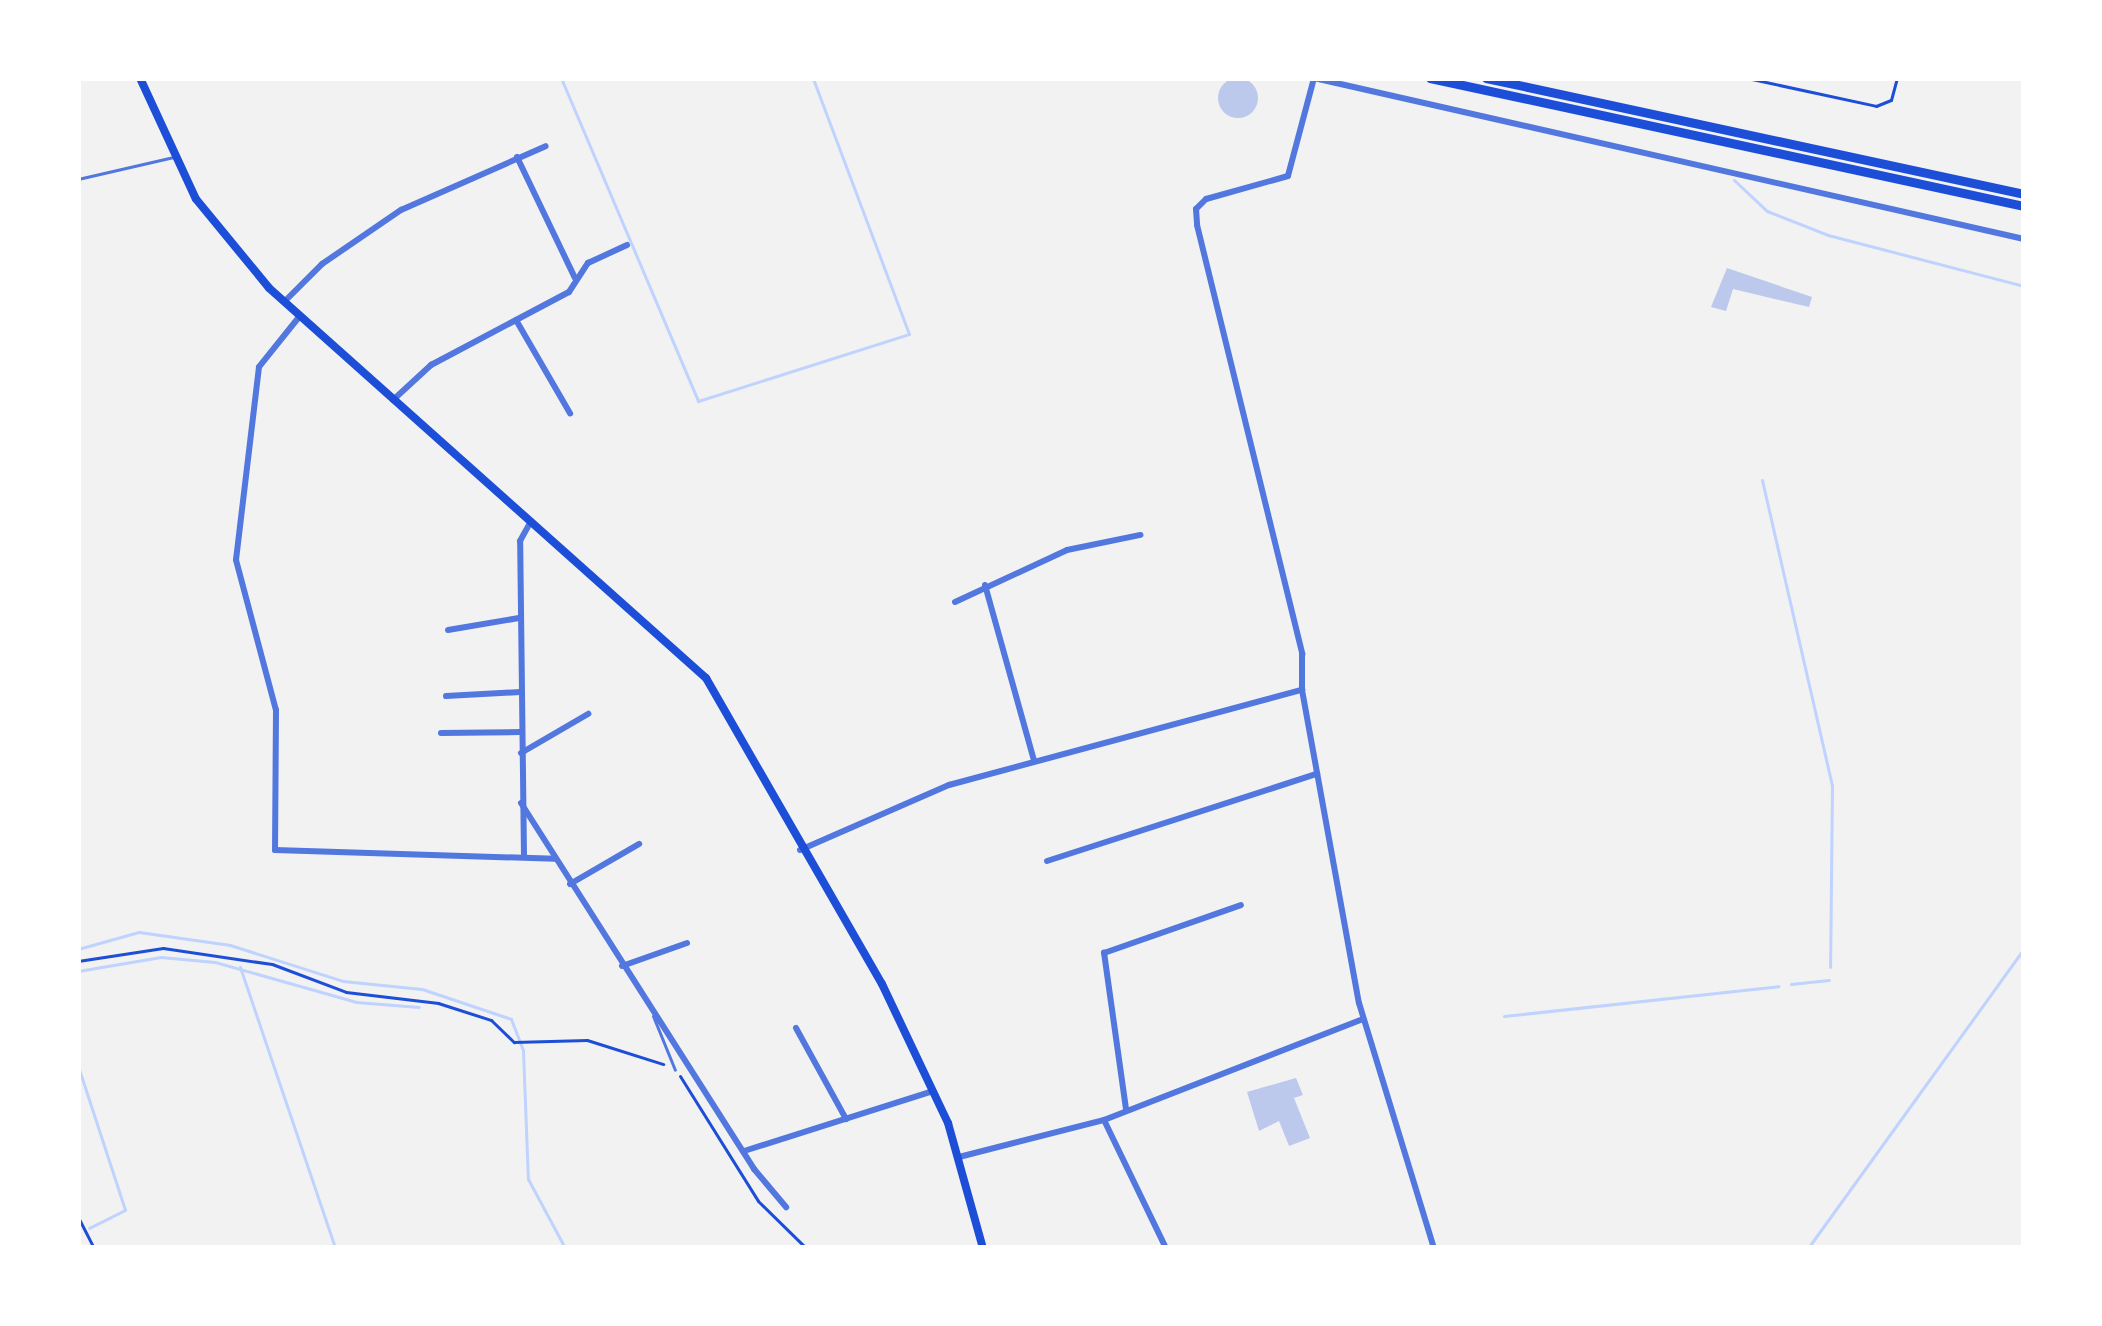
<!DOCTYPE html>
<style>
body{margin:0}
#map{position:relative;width:2102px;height:1326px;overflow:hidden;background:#f2f2f2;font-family:"PT Serif",serif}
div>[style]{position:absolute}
.stream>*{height:3px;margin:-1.5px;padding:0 1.5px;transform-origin:1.5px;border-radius:1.5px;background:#bfd3fe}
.building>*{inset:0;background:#bdc9ec}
.round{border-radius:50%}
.path>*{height:3px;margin:-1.5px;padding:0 1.5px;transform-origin:1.5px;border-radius:1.5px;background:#1d4ed8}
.service>*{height:3px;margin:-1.5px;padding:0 1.5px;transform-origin:1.5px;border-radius:1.5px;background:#5277de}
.minor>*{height:6px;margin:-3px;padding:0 3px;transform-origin:3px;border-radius:3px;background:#5277de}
.secondary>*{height:8px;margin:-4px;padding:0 4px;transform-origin:4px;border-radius:4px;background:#1d4ed8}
.primary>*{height:9px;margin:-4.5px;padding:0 4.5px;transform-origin:4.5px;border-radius:4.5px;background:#1d4ed8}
span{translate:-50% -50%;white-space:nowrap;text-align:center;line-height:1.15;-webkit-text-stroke:12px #fff;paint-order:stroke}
.frame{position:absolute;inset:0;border:81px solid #fff;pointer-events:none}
</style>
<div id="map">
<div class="stream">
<i style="left:561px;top:78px;width:351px;rotate:67deg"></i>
<i style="left:698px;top:401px;width:221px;rotate:-17.6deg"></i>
<i style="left:909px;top:334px;width:273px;rotate:-110.6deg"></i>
<i style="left:1734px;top:180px;width:45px;rotate:43.2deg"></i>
<i style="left:1767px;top:211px;width:66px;rotate:21.5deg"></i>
<i style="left:1828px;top:235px;width:203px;rotate:14.6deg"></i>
<i style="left:1762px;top:480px;width:313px;rotate:77.1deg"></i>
<i style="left:1832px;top:785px;width:182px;rotate:90.6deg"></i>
<i style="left:78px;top:949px;width:63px;rotate:-15.6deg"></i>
<i style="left:139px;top:932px;width:92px;rotate:8.1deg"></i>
<i style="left:230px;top:945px;width:119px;rotate:17.7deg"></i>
<i style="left:343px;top:981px;width:79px;rotate:5.8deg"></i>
<i style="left:422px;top:989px;width:94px;rotate:18.6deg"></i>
<i style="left:511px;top:1019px;width:34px;rotate:69deg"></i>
<i style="left:523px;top:1051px;width:128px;rotate:87.8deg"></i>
<i style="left:528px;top:1179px;width:78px;rotate:61.8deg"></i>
<i style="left:240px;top:967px;width:297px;rotate:71.3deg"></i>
<i style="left:78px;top:971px;width:84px;rotate:-9.6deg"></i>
<i style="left:161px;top:957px;width:54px;rotate:5.3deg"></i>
<i style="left:215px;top:962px;width:147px;rotate:15.8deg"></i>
<i style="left:356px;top:1002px;width:63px;rotate:4.5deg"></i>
<i style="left:1791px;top:984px;width:38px;rotate:-6deg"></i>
<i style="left:1504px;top:1016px;width:276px;rotate:-6.2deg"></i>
<i style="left:78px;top:1066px;width:151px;rotate:71.9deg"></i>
<i style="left:125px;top:1210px;width:40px;rotate:153.4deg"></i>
<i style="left:1808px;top:1248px;width:369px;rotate:-54.2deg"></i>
</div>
<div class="building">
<i class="round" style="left:1218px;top:78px;width:40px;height:40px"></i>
<i style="clip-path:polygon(1727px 268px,1812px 297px,1809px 307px,1733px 289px,1726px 311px,1711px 307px)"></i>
<i style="clip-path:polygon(1296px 1078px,1303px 1095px,1294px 1098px,1310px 1138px,1289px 1146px,1279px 1121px,1259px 1131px,1247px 1092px)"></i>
</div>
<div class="path">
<i style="left:1747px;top:78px;width:132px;rotate:12.2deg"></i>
<i style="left:1876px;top:106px;width:16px;rotate:-22deg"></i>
<i style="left:1891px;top:100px;width:23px;rotate:-75deg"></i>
<i style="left:78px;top:961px;width:86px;rotate:-8.7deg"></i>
<i style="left:163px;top:948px;width:110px;rotate:8.4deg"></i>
<i style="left:272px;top:964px;width:79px;rotate:20.7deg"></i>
<i style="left:346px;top:992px;width:93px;rotate:6.8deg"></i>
<i style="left:438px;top:1003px;width:56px;rotate:17.8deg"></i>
<i style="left:491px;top:1020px;width:32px;rotate:44deg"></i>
<i style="left:514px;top:1042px;width:73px;rotate:-1.6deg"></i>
<i style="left:587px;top:1040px;width:80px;rotate:17.5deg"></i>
<i style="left:680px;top:1076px;width:147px;rotate:58deg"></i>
<i style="left:758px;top:1201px;width:67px;rotate:44.4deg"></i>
<i style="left:78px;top:1217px;width:35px;rotate:63deg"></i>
</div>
<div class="service">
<i style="left:78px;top:179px;width:98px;rotate:-13deg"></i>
<i style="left:653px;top:1016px;width:58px;rotate:67.8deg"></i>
</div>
<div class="minor">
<i style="left:1314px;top:78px;width:101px;rotate:104.9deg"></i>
<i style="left:1288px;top:176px;width:85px;rotate:164.3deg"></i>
<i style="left:1206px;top:199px;width:14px;rotate:135deg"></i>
<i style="left:1196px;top:209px;width:16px;rotate:86deg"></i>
<i style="left:1197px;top:225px;width:442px;rotate:76.2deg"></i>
<i style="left:1302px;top:654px;width:36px;rotate:90deg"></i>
<i style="left:1302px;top:690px;width:318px;rotate:79.7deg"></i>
<i style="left:1359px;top:1003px;width:256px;rotate:73deg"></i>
<i style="left:1314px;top:78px;width:728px;rotate:12.78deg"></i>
<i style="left:517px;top:157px;width:134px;rotate:64.4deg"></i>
<i style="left:284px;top:302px;width:54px;rotate:-45deg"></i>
<i style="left:322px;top:264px;width:96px;rotate:-34.4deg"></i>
<i style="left:401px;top:210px;width:158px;rotate:-23.8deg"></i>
<i style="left:299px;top:317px;width:64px;rotate:128.7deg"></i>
<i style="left:259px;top:367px;width:194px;rotate:96.8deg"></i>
<i style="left:236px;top:560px;width:155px;rotate:75.1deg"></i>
<i style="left:276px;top:710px;width:140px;rotate:90.4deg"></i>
<i style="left:275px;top:850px;width:280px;rotate:1.8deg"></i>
<i style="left:516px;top:320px;width:108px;rotate:59.9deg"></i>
<i style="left:393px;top:400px;width:52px;rotate:-42.6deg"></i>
<i style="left:431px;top:365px;width:156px;rotate:-27.9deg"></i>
<i style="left:569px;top:292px;width:35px;rotate:-57deg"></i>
<i style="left:588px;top:263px;width:43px;rotate:-24.8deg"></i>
<i style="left:985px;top:585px;width:182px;rotate:74.4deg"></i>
<i style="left:955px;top:602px;width:123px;rotate:-24.9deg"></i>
<i style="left:1067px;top:550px;width:75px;rotate:-11.6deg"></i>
<i style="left:448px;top:630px;width:72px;rotate:-9.6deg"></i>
<i style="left:446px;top:696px;width:74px;rotate:-3.1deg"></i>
<i style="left:441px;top:733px;width:79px;rotate:-0.7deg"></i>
<i style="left:521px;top:753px;width:78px;rotate:-30.2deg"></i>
<i style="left:521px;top:803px;width:434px;rotate:57.5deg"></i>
<i style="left:754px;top:1169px;width:50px;rotate:49.9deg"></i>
<i style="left:800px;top:850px;width:163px;rotate:-23.6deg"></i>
<i style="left:949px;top:785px;width:366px;rotate:-15.1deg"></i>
<i style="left:524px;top:856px;width:315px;rotate:-90.7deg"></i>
<i style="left:520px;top:541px;width:23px;rotate:-61deg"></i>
<i style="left:1047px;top:861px;width:284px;rotate:-17.9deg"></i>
<i style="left:570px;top:884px;width:80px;rotate:-30.1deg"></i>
<i style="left:622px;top:966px;width:69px;rotate:-19.5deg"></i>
<i style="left:796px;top:1028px;width:104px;rotate:61.2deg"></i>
<i style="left:1126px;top:1109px;width:158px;rotate:-98deg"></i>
<i style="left:1104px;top:953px;width:145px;rotate:-19.3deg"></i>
<i style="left:1104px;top:1120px;width:142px;rotate:64.2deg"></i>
<i style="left:744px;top:1151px;width:198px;rotate:-17.6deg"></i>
<i style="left:959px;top:1157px;width:150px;rotate:-14.3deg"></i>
<i style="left:1104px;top:1120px;width:278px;rotate:-21.3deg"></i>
</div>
<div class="secondary">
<i style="left:140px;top:78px;width:133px;rotate:65.2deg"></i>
<i style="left:196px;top:199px;width:115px;rotate:50.6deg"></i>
<i style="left:269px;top:288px;width:586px;rotate:41.75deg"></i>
<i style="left:706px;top:678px;width:353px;rotate:60.1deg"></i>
<i style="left:882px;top:984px;width:154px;rotate:64.6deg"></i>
<i style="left:948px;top:1123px;width:130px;rotate:74.4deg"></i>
</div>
<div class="primary">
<i style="left:1430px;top:78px;width:608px;rotate:12.16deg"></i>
<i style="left:1486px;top:78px;width:550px;rotate:12.17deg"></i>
</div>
<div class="frame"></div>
</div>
